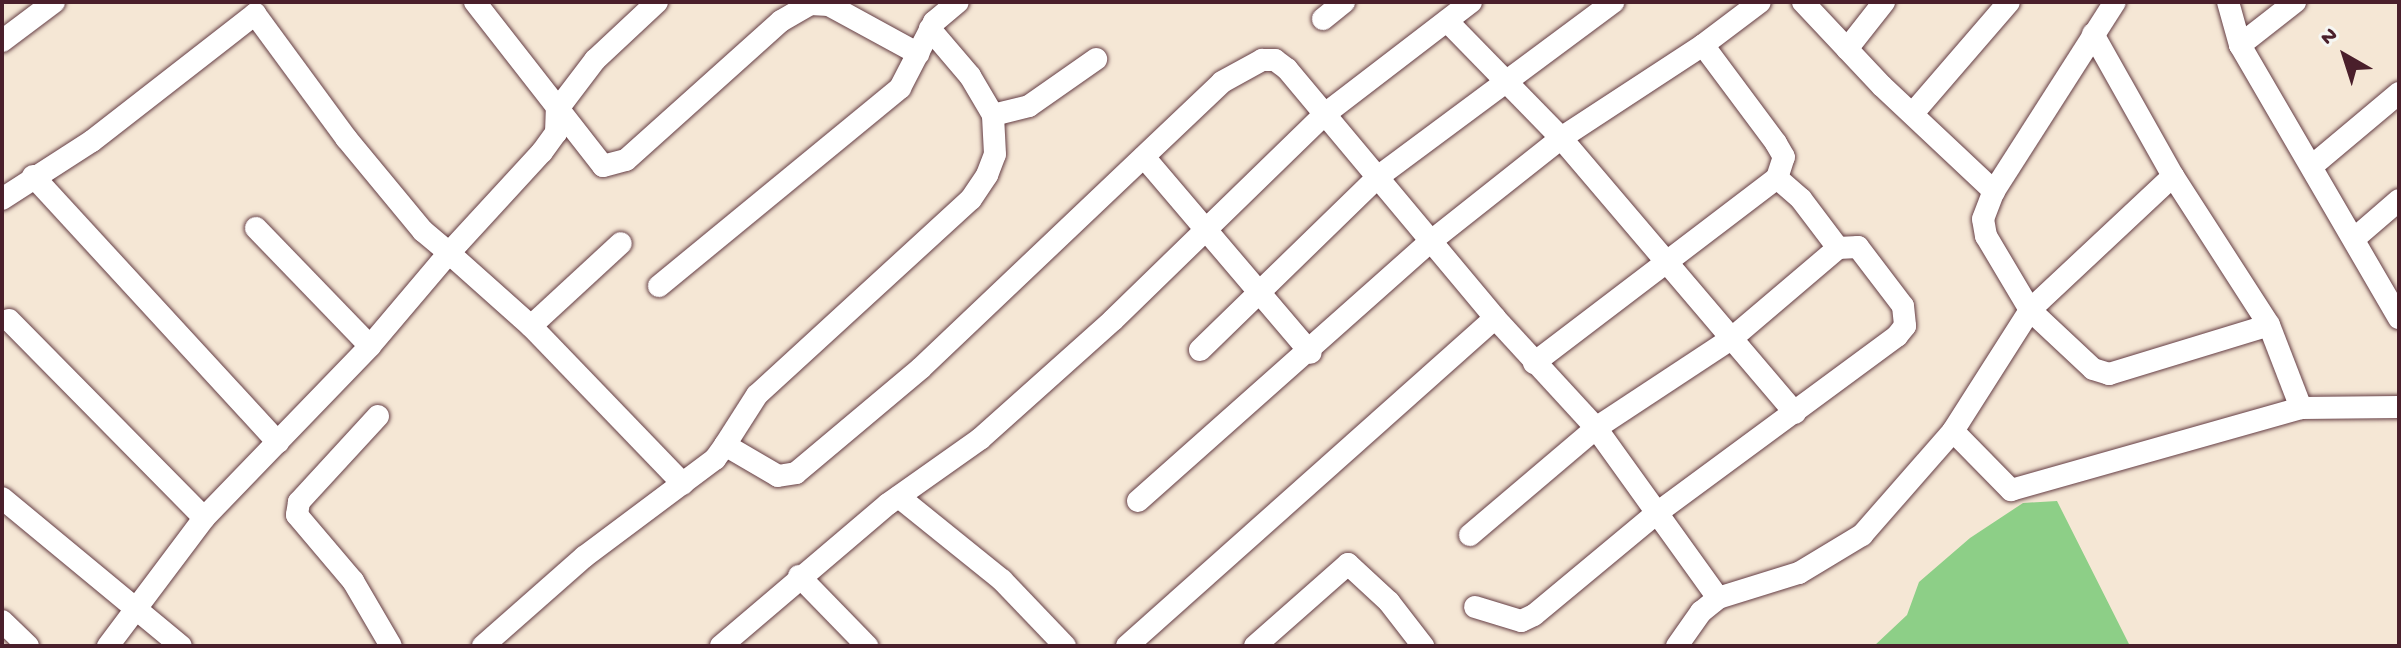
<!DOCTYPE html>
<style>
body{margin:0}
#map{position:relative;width:2401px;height:648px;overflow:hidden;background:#f5e7d5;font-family:"Gochi Hand",sans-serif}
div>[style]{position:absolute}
.green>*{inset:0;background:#8dcf87}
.roads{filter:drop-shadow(0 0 2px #643d44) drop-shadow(0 0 2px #643d44)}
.minor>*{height:22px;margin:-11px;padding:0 11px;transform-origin:11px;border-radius:11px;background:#fff}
span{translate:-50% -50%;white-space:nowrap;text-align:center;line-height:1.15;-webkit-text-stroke:8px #f6f6f2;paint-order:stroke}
.frame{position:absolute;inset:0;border:4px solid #4a1f2b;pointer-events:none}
.north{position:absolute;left:2305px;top:16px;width:80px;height:80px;-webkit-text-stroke:6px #f6f6f2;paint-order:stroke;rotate:321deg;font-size:22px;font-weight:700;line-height:32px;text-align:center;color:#4a1f2b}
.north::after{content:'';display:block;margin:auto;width:28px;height:36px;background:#4a1f2b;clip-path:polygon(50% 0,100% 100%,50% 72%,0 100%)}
</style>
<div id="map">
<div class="green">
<i style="clip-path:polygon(2057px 501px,2130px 646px,1874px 646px,1907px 615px,1919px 582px,1970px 538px,2023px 503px)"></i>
</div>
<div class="roads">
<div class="minor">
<i style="left:475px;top:2px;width:208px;rotate:52deg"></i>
<i style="left:603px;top:166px;width:24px;rotate:-15deg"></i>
<i style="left:626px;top:160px;width:208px;rotate:-41.9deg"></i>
<i style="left:781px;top:21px;width:34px;rotate:-30deg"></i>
<i style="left:810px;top:4px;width:19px;rotate:3deg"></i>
<i style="left:829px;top:5px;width:102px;rotate:28.6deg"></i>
<i style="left:1803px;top:2px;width:115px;rotate:46.8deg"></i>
<i style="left:1882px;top:86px;width:154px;rotate:43.2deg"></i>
<i style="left:2228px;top:2px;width:45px;rotate:74.4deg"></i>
<i style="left:2240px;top:45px;width:316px;rotate:59.8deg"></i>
<i style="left:1323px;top:19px;width:27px;rotate:-39deg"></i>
<i style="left:1447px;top:21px;width:163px;rotate:45.7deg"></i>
<i style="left:1561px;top:138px;width:361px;rotate:49.6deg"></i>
<i style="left:2093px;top:34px;width:163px;rotate:60.6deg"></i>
<i style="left:2173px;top:176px;width:177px;rotate:57.2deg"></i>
<i style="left:2px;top:41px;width:65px;rotate:-36.9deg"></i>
<i style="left:2240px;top:45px;width:70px;rotate:-38deg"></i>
<i style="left:1847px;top:49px;width:60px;rotate:-51.8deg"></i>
<i style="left:1914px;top:112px;width:145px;rotate:-49.2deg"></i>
<i style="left:993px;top:115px;width:37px;rotate:-14deg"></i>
<i style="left:1029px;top:106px;width:82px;rotate:-35deg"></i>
<i style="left:1144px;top:157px;width:257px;rotate:49.6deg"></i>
<i style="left:2312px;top:166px;width:114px;rotate:-40deg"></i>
<i style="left:33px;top:176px;width:362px;rotate:47.4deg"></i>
<i style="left:2173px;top:176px;width:196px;rotate:136.9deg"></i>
<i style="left:2030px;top:310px;width:86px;rotate:43.1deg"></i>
<i style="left:2093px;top:369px;width:17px;rotate:17deg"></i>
<i style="left:2109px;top:374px;width:167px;rotate:-17deg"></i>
<i style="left:2269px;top:325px;width:89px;rotate:68.9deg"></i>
<i style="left:1777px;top:178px;width:32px;rotate:41deg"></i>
<i style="left:1801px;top:199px;width:61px;rotate:52.9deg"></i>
<i style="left:2px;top:199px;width:107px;rotate:-32.8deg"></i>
<i style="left:92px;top:141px;width:207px;rotate:-37.9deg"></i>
<i style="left:255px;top:14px;width:154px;rotate:53.7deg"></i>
<i style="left:346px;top:138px;width:121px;rotate:50.4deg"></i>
<i style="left:423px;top:231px;width:34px;rotate:40deg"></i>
<i style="left:449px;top:253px;width:137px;rotate:-47.4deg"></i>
<i style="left:542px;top:152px;width:24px;rotate:-54deg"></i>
<i style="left:556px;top:133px;width:23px;rotate:-88deg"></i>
<i style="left:557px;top:110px;width:63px;rotate:-52.8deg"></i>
<i style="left:595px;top:60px;width:85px;rotate:-43.1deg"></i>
<i style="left:256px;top:228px;width:164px;rotate:46deg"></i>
<i style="left:2355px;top:238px;width:58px;rotate:-40.8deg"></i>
<i style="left:659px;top:286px;width:312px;rotate:-39.4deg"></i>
<i style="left:900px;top:88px;width:74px;rotate:-62.7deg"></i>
<i style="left:934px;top:22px;width:31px;rotate:-40deg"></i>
<i style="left:9px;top:320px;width:278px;rotate:45.4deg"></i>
<i style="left:531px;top:326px;width:122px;rotate:-42.7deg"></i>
<i style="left:1200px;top:350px;width:250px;rotate:-44.2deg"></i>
<i style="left:1379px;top:176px;width:292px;rotate:-36.6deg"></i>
<i style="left:1534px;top:363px;width:305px;rotate:-37.3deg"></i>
<i style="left:1777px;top:178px;width:22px;rotate:-72deg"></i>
<i style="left:1784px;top:157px;width:16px;rotate:-120deg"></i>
<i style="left:1776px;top:143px;width:122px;rotate:-126.7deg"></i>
<i style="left:1703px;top:45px;width:71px;rotate:-37deg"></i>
<i style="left:378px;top:416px;width:117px;rotate:132.6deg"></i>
<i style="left:299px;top:502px;width:13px;rotate:99deg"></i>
<i style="left:297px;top:515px;width:87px;rotate:49.7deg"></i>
<i style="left:353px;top:581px;width:75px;rotate:59.7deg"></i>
<i style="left:1953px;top:431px;width:83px;rotate:45.5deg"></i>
<i style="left:2011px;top:490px;width:301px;rotate:-15.8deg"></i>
<i style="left:2301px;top:408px;width:98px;rotate:-0.6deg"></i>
<i style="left:725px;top:445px;width:59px;rotate:-57.4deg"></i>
<i style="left:757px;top:395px;width:290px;rotate:-42.5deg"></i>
<i style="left:971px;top:199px;width:29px;rotate:-56deg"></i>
<i style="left:987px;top:175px;width:22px;rotate:-69deg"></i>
<i style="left:995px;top:154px;width:39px;rotate:-93deg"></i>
<i style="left:993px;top:115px;width:45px;rotate:-120.5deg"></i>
<i style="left:970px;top:76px;width:62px;rotate:-130.4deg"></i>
<i style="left:899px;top:497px;width:132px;rotate:38.9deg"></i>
<i style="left:1002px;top:580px;width:91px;rotate:46.3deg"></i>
<i style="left:2px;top:498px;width:232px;rotate:39.6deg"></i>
<i style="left:1138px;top:501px;width:390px;rotate:-41.6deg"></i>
<i style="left:1430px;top:242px;width:167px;rotate:-38.4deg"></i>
<i style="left:1561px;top:138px;width:170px;rotate:-33.2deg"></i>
<i style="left:1470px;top:535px;width:165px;rotate:-40.3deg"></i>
<i style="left:1596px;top:428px;width:162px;rotate:-33.4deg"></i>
<i style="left:1731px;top:339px;width:140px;rotate:-40.4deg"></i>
<i style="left:1838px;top:248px;width:20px;rotate:-3deg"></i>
<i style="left:1858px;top:247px;width:74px;rotate:52.7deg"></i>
<i style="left:1903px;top:306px;width:20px;rotate:84deg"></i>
<i style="left:1905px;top:326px;width:13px;rotate:129deg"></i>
<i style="left:1897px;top:336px;width:297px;rotate:143.6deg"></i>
<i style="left:1658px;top:512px;width:161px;rotate:140.3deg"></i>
<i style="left:1534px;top:615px;width:14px;rotate:155deg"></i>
<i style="left:1521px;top:621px;width:48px;rotate:-163.1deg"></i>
<i style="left:799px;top:576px;width:98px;rotate:45.8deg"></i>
<i style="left:2px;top:621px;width:36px;rotate:44deg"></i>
<i style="left:108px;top:646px;width:160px;rotate:-53.1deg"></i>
<i style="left:204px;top:518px;width:239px;rotate:-46deg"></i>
<i style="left:370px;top:346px;width:122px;rotate:-49.7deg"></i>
<i style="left:449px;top:253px;width:110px;rotate:41.7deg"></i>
<i style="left:531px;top:326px;width:219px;rotate:46.1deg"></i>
<i style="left:483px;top:646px;width:135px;rotate:-41.4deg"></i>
<i style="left:584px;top:557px;width:164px;rotate:-36.8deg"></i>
<i style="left:715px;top:459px;width:17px;rotate:-54deg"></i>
<i style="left:725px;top:445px;width:61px;rotate:30.3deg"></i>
<i style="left:778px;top:476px;width:18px;rotate:-9deg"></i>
<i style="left:796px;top:473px;width:163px;rotate:-40deg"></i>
<i style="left:921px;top:368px;width:415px;rotate:-43.5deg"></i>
<i style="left:1222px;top:82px;width:46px;rotate:-28.8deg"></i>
<i style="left:1262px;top:60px;width:13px"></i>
<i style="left:1275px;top:60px;width:15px;rotate:37deg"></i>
<i style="left:1287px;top:69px;width:324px;rotate:50.1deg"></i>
<i style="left:1495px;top:318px;width:149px;rotate:47.4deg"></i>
<i style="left:1596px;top:428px;width:209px;rotate:54.3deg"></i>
<i style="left:721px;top:646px;width:219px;rotate:-40.4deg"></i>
<i style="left:888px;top:504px;width:113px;rotate:-35.2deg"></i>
<i style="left:980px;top:439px;width:178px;rotate:-41.8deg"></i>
<i style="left:1113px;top:320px;width:296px;rotate:-44.2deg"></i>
<i style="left:1325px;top:114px;width:184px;rotate:-37.5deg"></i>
<i style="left:1127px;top:646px;width:493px;rotate:-41.7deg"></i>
<i style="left:1255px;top:646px;width:124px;rotate:-41.4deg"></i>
<i style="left:1348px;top:564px;width:56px;rotate:42.8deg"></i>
<i style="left:1389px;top:602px;width:56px;rotate:52.3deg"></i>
<i style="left:1677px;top:646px;width:42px;rotate:-54.8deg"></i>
<i style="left:1701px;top:612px;width:22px;rotate:-39deg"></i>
<i style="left:1718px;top:598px;width:85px;rotate:-17.2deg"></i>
<i style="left:1799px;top:573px;width:74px;rotate:-31.1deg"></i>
<i style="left:1862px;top:535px;width:138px;rotate:-48.8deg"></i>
<i style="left:1953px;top:431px;width:143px;rotate:-57.5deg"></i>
<i style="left:2030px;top:310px;width:86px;rotate:-120.7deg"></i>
<i style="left:1986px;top:236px;width:17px;rotate:-100deg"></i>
<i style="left:1983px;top:219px;width:30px;rotate:-69deg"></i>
<i style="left:1994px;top:191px;width:224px;rotate:-57.4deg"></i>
</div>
</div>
<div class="frame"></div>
<div class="north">N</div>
</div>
